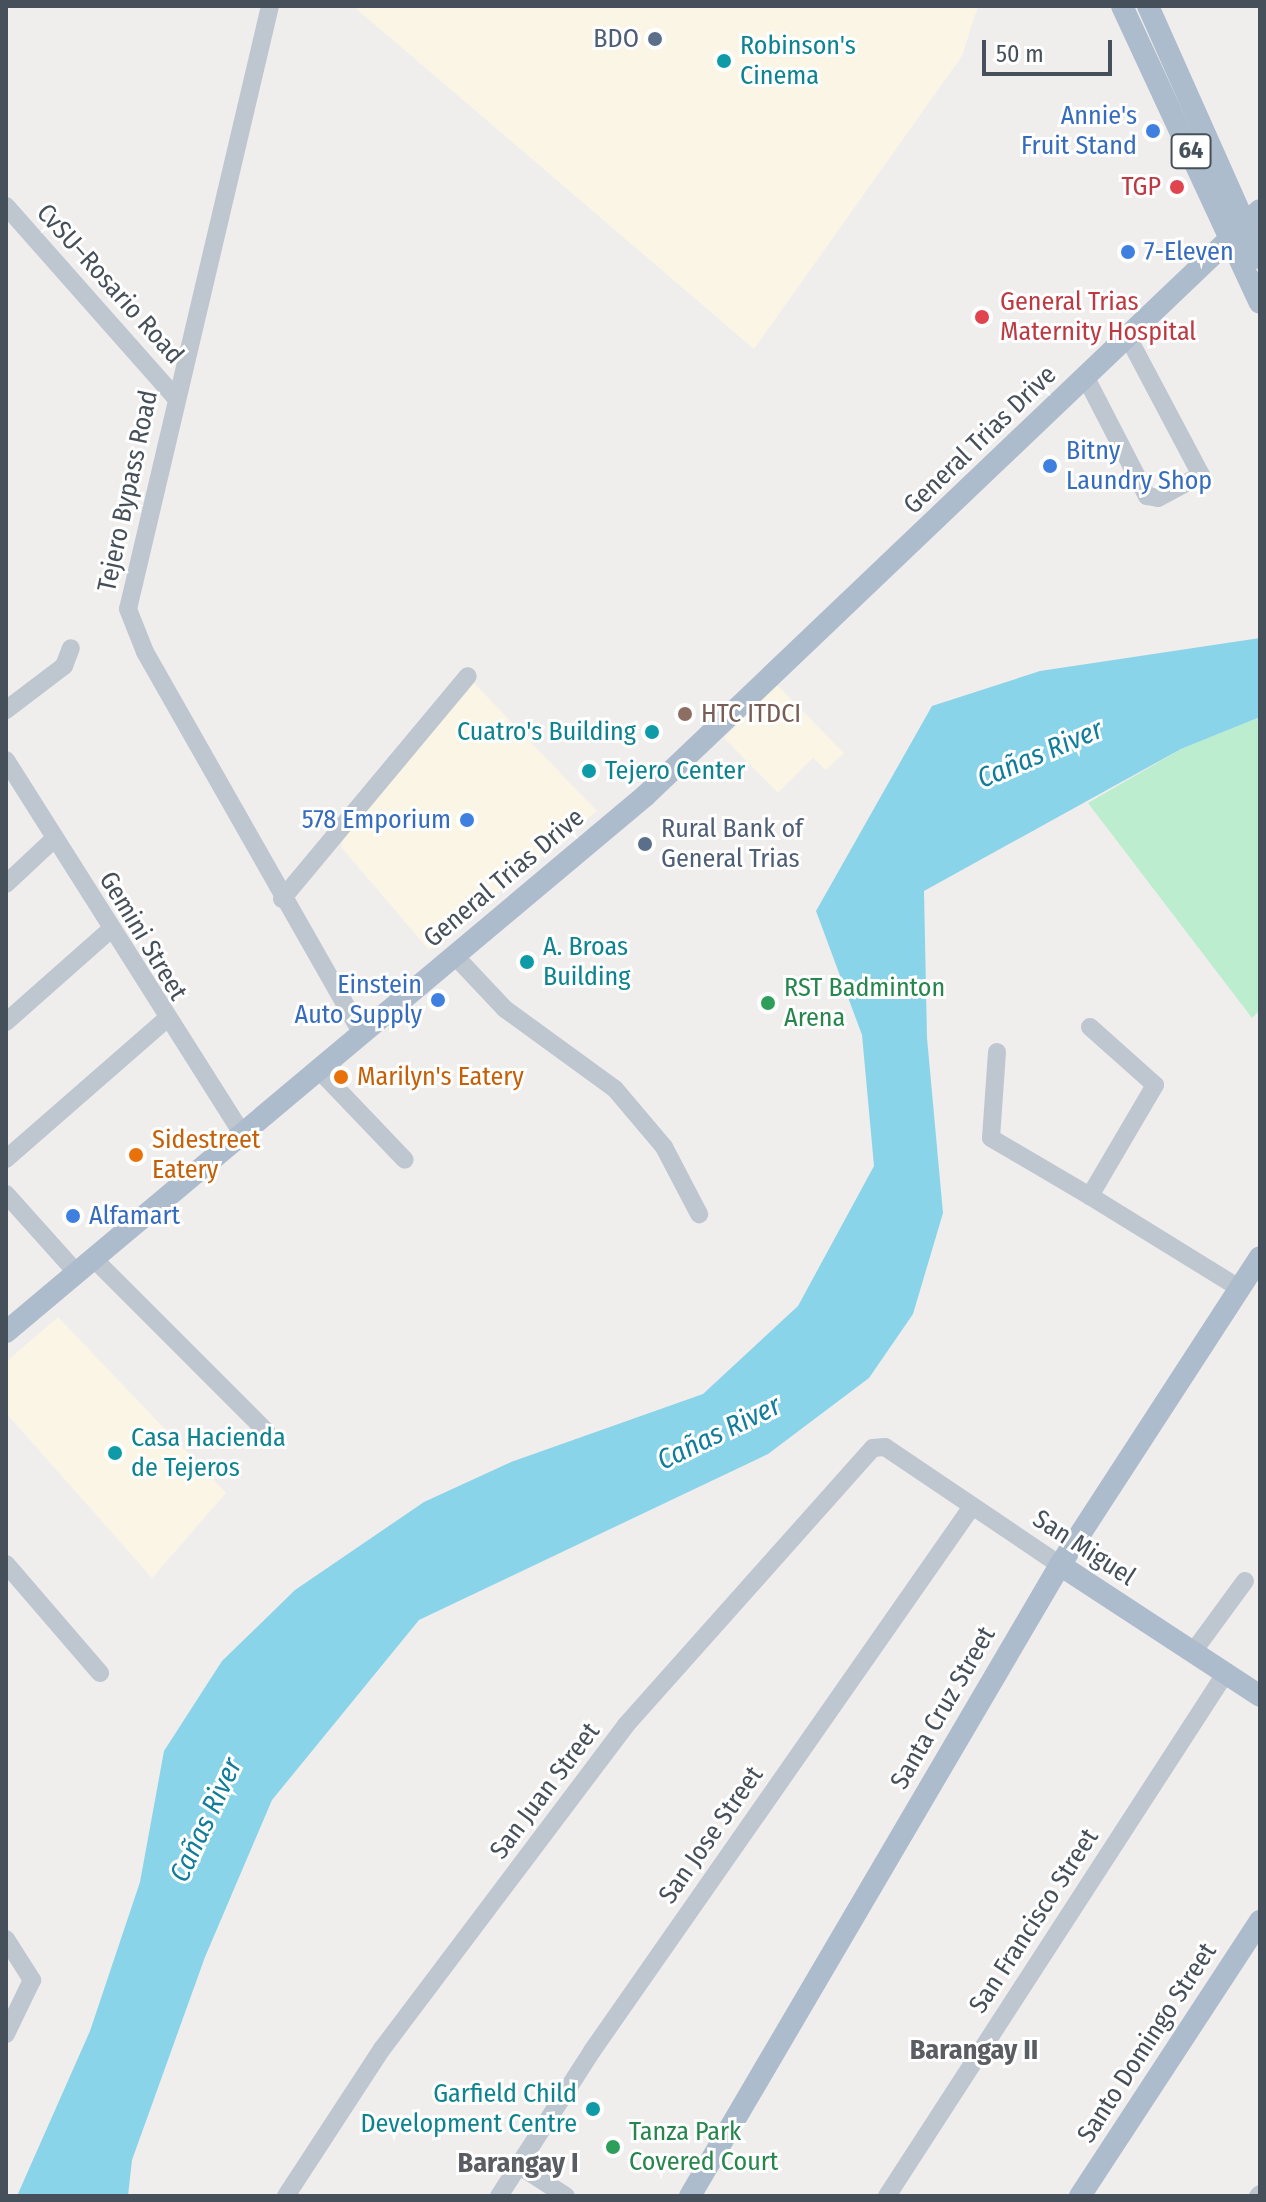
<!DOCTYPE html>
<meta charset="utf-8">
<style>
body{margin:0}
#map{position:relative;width:1266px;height:2202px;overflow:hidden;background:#f0eded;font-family:"Fira Sans Condensed",sans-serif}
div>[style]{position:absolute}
.commercial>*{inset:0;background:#fbf5e6}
.green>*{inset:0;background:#bcedcf}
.water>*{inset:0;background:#8ad4e9}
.minor>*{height:18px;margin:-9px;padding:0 9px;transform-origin:9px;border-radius:9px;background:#bec7cf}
.major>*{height:22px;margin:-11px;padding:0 11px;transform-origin:11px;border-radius:11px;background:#adbccc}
.dots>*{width:22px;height:22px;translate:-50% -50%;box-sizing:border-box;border:4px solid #fff;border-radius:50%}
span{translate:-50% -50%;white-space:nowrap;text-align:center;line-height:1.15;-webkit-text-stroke:6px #fff;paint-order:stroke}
.shield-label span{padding:2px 6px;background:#fff;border:2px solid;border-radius:6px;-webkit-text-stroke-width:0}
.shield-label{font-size:24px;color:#46505a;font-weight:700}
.service-label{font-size:26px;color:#4e5e75}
.right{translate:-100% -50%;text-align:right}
.left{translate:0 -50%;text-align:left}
.culture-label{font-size:26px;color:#0d838f}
.shop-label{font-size:26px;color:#366cbe}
.health-label{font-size:26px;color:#be3a42}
.street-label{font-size:26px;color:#46505a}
.education-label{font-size:26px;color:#785e54}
.leisure-label{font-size:26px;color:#27864d}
.food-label{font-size:26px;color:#c56008}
.water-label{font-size:28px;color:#107d9b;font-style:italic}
.neighbourhood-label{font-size:28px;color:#5a5d62;font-weight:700}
.frame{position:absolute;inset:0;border:8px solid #46505a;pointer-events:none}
.scale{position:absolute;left:982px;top:40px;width:130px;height:36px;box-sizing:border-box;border:4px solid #46505a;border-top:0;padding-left:10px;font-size:24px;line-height:28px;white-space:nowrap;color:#46505a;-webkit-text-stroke:6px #fff;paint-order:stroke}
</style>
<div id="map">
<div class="commercial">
<i style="clip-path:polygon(353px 6px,978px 6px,962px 56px,754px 349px)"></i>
<i style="clip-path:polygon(471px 680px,597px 811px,429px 950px,342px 848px,340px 829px)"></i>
<i style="clip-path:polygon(777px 685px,844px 753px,826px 770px,813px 758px,778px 793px,724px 738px)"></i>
<i style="clip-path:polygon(58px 1317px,226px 1493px,152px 1578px,6px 1413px,6px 1362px)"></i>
</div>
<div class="green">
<i style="clip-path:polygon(1260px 717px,1260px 1010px,1252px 1018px,1088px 803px,1181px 749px)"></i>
</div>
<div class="water">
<i style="clip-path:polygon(1260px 638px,1260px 717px,1181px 749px,924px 891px,927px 1038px,943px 1213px,913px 1314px,869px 1378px,768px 1454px,419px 1620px,272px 1800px,205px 1957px,132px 2160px,128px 2196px,17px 2196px,90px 2031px,140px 1882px,164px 1751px,222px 1661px,295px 1590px,424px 1502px,511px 1462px,703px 1394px,798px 1306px,874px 1166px,862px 1035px,816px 911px,932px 706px,1040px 671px)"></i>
</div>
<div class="minor">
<i style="left:270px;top:6px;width:619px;rotate:103.25deg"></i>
<i style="left:128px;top:609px;width:46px;rotate:68.4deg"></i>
<i style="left:145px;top:652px;width:439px;rotate:60.4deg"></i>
<i style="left:6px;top:206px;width:254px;rotate:48.5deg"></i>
<i style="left:1086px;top:378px;width:133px;rotate:62.7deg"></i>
<i style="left:1147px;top:496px;width:11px;rotate:10deg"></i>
<i style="left:1158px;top:498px;width:49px;rotate:-28.1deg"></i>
<i style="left:1201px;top:475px;width:154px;rotate:-117.9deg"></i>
<i style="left:6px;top:710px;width:73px;rotate:-37.2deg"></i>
<i style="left:64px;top:666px;width:19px;rotate:-69deg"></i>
<i style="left:6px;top:760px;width:442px;rotate:57.7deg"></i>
<i style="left:6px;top:884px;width:66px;rotate:-43.2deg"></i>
<i style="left:282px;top:899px;width:290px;rotate:-50.2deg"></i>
<i style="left:455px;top:956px;width:73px;rotate:46.7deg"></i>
<i style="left:505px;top:1009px;width:136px;rotate:36deg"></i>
<i style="left:615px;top:1089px;width:76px;rotate:49.8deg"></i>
<i style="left:664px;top:1147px;width:76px;rotate:62.4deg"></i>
<i style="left:6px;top:1022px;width:137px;rotate:-41.5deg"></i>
<i style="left:1090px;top:1027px;width:87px;rotate:41.7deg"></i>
<i style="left:1155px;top:1085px;width:129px;rotate:120.4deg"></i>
<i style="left:1090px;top:1196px;width:175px;rotate:31.7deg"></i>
<i style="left:997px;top:1052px;width:86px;rotate:94deg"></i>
<i style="left:991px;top:1138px;width:115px;rotate:30.4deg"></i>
<i style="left:319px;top:1070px;width:124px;rotate:46.3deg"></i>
<i style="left:6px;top:1159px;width:210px;rotate:-41.1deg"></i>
<i style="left:6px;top:1194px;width:106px;rotate:48.1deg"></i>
<i style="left:93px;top:1258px;width:245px;rotate:45deg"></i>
<i style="left:6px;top:1564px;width:144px;rotate:49.2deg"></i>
<i style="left:1193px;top:1652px;width:88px;rotate:-53.8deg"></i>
<i style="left:6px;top:1939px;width:49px;rotate:57.6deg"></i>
<i style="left:32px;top:1980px;width:60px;rotate:115.7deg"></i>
<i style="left:518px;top:2165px;width:57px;rotate:32.9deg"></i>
<i style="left:286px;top:2196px;width:176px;rotate:-56.9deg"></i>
<i style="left:382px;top:2049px;width:406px;rotate:-53deg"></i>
<i style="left:626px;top:1725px;width:371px;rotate:-48.3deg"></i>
<i style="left:873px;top:1448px;width:12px;rotate:-5deg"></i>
<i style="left:885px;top:1447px;width:211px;rotate:34deg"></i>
<i style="left:499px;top:2196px;width:172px;rotate:-57.3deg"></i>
<i style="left:592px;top:2051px;width:662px;rotate:-55.09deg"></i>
<i style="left:887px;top:2196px;width:622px;rotate:-57.08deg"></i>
<i style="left:1258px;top:2196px;width:3px;rotate:-45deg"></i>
</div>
<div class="major">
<i style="left:1122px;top:6px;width:327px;rotate:65.1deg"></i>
<i style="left:1148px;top:6px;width:276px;rotate:66deg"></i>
<i style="left:6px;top:1332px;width:834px;rotate:-39.99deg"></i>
<i style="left:645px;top:796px;width:849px;rotate:-43.62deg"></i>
<i style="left:1060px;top:1565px;width:239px;rotate:33.2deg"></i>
<i style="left:690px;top:2196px;width:731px;rotate:-59.61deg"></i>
<i style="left:1060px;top:1565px;width:367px;rotate:-57deg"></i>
<i style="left:1080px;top:2196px;width:329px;rotate:-56.8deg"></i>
</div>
<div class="dots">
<i style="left:655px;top:39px;background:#5c6f8a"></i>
<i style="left:724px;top:61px;background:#0f9aa8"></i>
<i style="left:1153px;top:131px;background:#3f7fe0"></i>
<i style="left:1177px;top:187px;background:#e0444e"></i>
<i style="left:1128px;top:252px;background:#3f7fe0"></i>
<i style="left:982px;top:317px;background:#e0444e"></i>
<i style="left:1050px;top:466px;background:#3f7fe0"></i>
<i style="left:685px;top:714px;background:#8d6e63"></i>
<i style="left:652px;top:732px;background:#0f9aa8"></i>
<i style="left:589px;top:771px;background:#0f9aa8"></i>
<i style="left:467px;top:820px;background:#3f7fe0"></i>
<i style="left:645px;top:844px;background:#5c6f8a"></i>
<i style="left:527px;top:962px;background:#0f9aa8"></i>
<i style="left:438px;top:1000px;background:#3f7fe0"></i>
<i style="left:768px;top:1003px;background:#2e9e5b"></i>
<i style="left:341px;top:1077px;background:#e8710a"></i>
<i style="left:136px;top:1155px;background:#e8710a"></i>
<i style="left:73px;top:1216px;background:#3f7fe0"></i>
<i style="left:115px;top:1453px;background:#0f9aa8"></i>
<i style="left:593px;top:2109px;background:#0f9aa8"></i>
<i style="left:613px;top:2147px;background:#2e9e5b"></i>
</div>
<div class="shield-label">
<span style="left:1191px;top:151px">64</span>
</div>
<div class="service-label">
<span class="right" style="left:639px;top:39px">BDO</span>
<span class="left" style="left:661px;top:844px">Rural Bank of<br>General Trias</span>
</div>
<div class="culture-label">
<span class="left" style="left:740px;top:61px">Robinson's<br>Cinema</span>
<span class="right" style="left:636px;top:732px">Cuatro's Building</span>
<span class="left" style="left:605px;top:771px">Tejero Center</span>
<span class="left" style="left:543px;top:962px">A. Broas<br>Building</span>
<span class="left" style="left:131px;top:1453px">Casa Hacienda<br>de Tejeros</span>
<span class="right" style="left:577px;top:2109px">Garfield Child<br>Development Centre</span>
</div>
<div class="shop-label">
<span class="right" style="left:1137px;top:131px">Annie's<br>Fruit Stand</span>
<span class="left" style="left:1144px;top:252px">7-Eleven</span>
<span class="left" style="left:1066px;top:466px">Bitny<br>Laundry Shop</span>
<span class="right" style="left:451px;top:820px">578 Emporium</span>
<span class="right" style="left:422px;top:1000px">Einstein<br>Auto Supply</span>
<span class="left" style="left:89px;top:1216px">Alfamart</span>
</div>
<div class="health-label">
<span class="right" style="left:1161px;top:187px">TGP</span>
<span class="left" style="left:1000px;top:317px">General Trias<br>Maternity Hospital</span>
</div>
<div class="street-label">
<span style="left:110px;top:284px;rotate:48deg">CvSU–Rosario Road</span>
<span style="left:980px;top:440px;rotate:-44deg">General Trias Drive</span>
<span style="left:128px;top:491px;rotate:-78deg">Tejero Bypass Road</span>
<span style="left:504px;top:878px;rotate:-40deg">General Trias Drive</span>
<span style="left:143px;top:936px;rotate:59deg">Gemini Street</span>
<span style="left:1084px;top:1548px;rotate:33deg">San Miguel</span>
<span style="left:943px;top:1708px;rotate:-60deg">Santa Cruz Street</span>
<span style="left:545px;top:1791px;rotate:-53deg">San Juan Street</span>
<span style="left:711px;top:1835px;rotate:-55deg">San Jose Street</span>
<span style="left:1034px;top:1921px;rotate:-57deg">San Francisco Street</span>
<span style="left:1147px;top:2043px;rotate:-57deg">Santo Domingo Street</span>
</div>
<div class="education-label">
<span class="left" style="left:701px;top:714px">HTC ITDCI</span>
</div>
<div class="leisure-label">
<span class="left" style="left:784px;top:1003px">RST Badminton<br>Arena</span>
<span class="left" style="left:629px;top:2147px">Tanza Park<br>Covered Court</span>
</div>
<div class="food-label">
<span class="left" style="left:357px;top:1077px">Marilyn's Eatery</span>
<span class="left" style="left:152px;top:1155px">Sidestreet<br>Eatery</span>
</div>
<div class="water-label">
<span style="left:1040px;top:754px;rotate:-23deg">Cañas River</span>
<span style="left:719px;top:1433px;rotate:-26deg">Cañas River</span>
<span style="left:206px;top:1820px;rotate:-65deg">Cañas River</span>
</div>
<div class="neighbourhood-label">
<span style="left:974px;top:2050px">Barangay II</span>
<span style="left:518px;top:2163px">Barangay I</span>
</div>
<div class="frame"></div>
<div class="scale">50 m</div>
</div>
